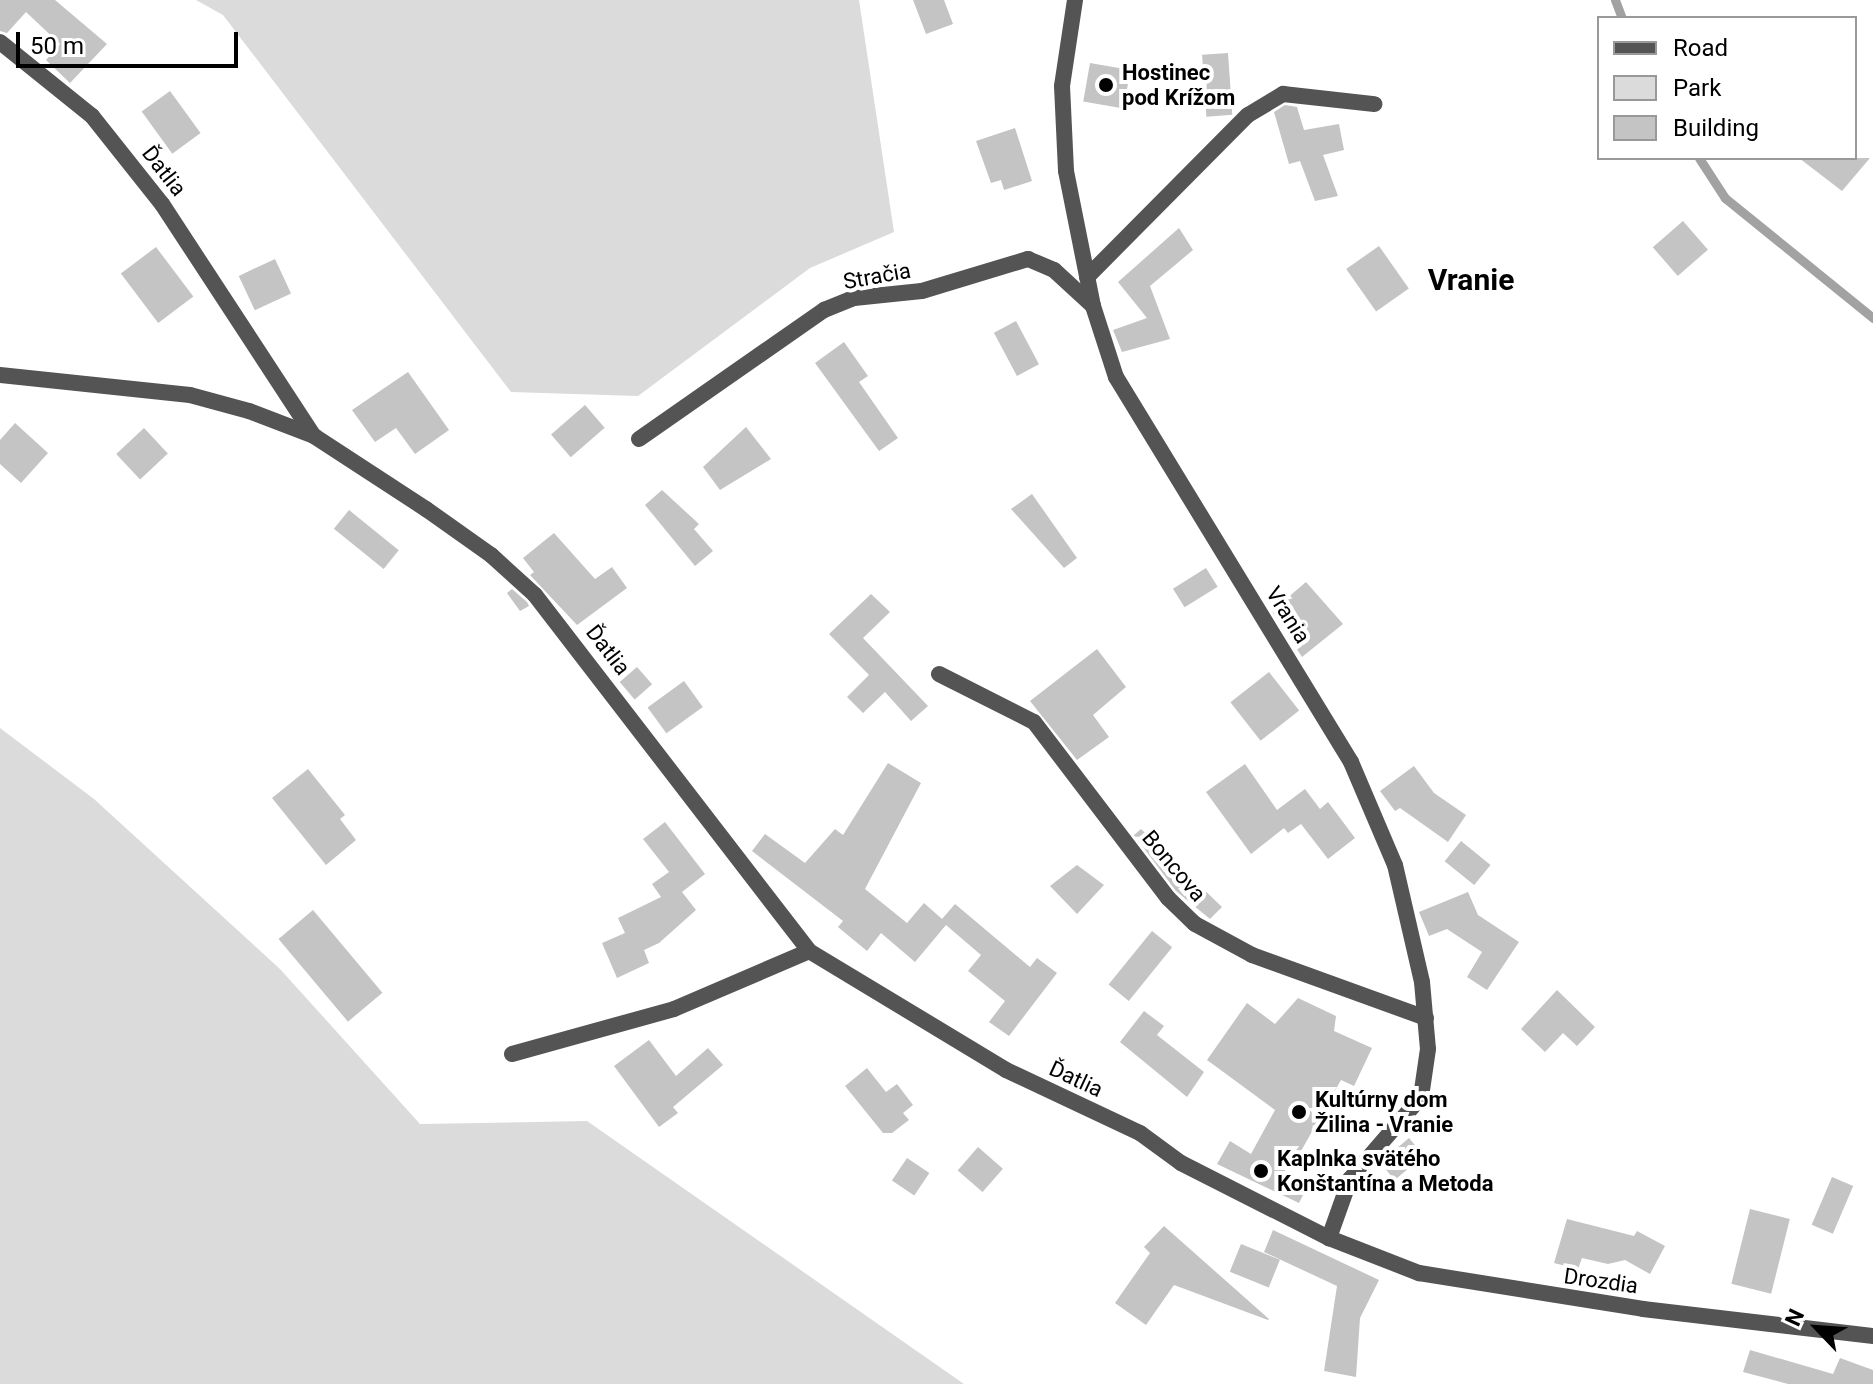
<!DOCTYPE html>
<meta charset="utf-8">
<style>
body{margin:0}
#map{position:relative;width:1873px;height:1384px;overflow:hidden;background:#fff;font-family:Roboto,sans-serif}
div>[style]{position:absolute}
.green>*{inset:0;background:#dbdbdb}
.stream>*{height:9px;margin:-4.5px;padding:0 4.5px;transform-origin:4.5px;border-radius:4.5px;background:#a2a2a2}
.building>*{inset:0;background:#c4c4c4;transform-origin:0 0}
.street>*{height:16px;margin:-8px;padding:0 8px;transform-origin:8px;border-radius:8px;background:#545454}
.dots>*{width:22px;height:22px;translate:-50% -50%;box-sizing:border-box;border:4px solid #fff;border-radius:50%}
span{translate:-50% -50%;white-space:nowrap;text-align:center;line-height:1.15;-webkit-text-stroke:8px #fff;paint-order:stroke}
.poi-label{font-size:22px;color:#000;font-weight:700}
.left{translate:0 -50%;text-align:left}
.street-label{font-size:22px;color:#000}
.district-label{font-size:30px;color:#000;font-weight:700}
.legend{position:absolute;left:1597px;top:16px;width:260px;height:144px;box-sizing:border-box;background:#fff;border:2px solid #999;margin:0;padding:10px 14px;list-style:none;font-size:24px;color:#000}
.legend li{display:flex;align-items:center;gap:16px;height:40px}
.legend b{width:40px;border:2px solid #999}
.north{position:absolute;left:1777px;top:1288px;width:80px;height:80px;-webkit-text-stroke:6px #fff;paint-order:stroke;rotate:295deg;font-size:22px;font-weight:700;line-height:32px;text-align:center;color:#000}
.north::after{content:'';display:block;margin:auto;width:28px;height:36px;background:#000;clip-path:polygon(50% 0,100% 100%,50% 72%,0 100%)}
.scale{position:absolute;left:16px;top:32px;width:222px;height:36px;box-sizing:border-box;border:4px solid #000;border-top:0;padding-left:10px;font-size:24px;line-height:28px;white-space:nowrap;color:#000;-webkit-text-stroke:6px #fff;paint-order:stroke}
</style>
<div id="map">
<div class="green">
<i style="clip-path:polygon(196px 0,859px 0,894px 232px,810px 268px,638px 396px,511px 392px,223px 15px)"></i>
<i style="clip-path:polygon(0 728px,94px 799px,280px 969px,420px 1124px,587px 1121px,964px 1384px,0 1384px)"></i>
</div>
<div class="stream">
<i style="left:1615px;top:0;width:19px;rotate:69deg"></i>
<i style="left:1699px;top:158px;width:48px;rotate:57deg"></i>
<i style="left:1725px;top:198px;width:191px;rotate:39deg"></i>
</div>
<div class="building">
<i style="clip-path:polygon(0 0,55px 0,107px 44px,70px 83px,46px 60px,60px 44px,26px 12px,7px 33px,0 31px)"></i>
<i style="clip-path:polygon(913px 0,944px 0,953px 24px,926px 34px)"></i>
<i style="left:1228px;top:53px;width:62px;height:26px;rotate:86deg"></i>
<i style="left:1090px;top:63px;width:41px;height:39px;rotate:10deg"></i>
<i style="left:170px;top:91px;width:52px;height:35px;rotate:54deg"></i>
<i style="clip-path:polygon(1285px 105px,1297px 107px,1304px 130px,1339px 124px,1344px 150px,1323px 155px,1338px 196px,1315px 201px,1300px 161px,1289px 164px,1274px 112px)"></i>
<i style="clip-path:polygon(1015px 128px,1032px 181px,1004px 190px,1001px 180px,991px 183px,976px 141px)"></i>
<i style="clip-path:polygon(1799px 158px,1870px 158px,1842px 191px)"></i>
<i style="left:1683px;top:221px;width:38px;height:40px;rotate:49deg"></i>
<i style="clip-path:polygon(1179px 228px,1193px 250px,1150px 286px,1170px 339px,1122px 352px,1113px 330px,1147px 318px,1118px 282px)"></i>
<i style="left:1379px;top:246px;width:52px;height:40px;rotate:55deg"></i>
<i style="left:156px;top:247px;width:62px;height:44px;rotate:53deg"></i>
<i style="left:275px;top:259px;width:38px;height:40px;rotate:65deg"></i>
<i style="left:1016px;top:321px;width:49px;height:25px;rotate:62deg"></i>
<i style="clip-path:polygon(844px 342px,868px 376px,859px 382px,898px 438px,879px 451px,815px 363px)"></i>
<i style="clip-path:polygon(408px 372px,449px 430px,415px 454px,396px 428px,375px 442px,352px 410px)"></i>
<i style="left:585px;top:405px;width:30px;height:45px;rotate:49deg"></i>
<i style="clip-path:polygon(15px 423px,48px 453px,21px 483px,0 464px,0 440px)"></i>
<i style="clip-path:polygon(746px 427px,771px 459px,720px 490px,703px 467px)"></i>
<i style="left:144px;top:428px;width:35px;height:38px;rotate:47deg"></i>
<i style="clip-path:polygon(662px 490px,699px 524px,694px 529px,713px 551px,695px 566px,645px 505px)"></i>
<i style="clip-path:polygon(1032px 494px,1077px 558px,1064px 568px,1011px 509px)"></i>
<i style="left:349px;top:510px;width:64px;height:24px;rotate:39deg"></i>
<i style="clip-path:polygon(554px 533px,595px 579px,612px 567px,627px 588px,577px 625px,530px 575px,534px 572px,523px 558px)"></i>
<i style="left:1206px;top:568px;width:22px;height:39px;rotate:58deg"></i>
<i style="clip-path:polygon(1306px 582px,1343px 624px,1302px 657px,1272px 611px)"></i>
<i style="clip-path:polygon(512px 589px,527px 602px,529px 606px,520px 611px,507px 593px)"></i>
<i style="clip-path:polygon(871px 594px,890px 612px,863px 638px,928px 706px,911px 721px,885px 692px,863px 713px,847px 697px,869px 675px,829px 634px)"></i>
<i style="clip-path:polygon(1097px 649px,1126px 687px,1093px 715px,1109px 737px,1077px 760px,1030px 701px)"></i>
<i style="left:637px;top:667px;width:23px;height:23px;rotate:49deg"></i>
<i style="left:1269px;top:672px;width:49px;height:49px;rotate:52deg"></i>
<i style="left:684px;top:681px;width:32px;height:45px;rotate:54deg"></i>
<i style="clip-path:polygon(888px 763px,921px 783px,865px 889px,907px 923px,924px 903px,942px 919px,955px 904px,1030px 967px,1037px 958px,1057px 973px,1009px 1036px,989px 1022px,1005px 1001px,968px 971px,981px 955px,946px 925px,915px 962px,881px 933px,867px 951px,838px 927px,843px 921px,752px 851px,765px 834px,805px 863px,835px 829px,843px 835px)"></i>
<i style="clip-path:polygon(1245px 764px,1277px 810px,1305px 789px,1320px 809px,1328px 802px,1355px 838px,1328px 859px,1301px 824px,1288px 833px,1284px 828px,1251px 854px,1206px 792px)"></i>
<i style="clip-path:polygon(1414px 766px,1434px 793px,1466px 815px,1448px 842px,1400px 808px,1395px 811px,1380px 791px)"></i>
<i style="clip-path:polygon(308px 769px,345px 815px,340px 819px,356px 840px,326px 865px,272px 798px)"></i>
<i style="clip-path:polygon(665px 822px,705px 874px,682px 892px,696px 910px,659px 943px,644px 950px,649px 963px,617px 978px,602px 943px,625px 933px,618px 918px,661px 897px,652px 884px,669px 872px,643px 839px)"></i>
<i style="clip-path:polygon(1141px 829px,1222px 907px,1210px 919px,1176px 891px,1134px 835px)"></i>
<i style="left:1461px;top:841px;width:38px;height:26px;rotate:39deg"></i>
<i style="clip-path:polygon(1077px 865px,1104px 885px,1077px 914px,1050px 886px)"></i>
<i style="clip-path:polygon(1468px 892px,1478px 915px,1519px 942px,1487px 990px,1467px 977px,1482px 952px,1447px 929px,1429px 936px,1419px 912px)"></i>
<i style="left:313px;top:910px;width:108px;height:45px;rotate:50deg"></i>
<i style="left:1152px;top:931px;width:26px;height:69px;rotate:39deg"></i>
<i style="clip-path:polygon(1557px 990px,1595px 1027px,1577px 1046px,1563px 1033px,1545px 1052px,1521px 1029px)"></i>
<i style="clip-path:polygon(1298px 998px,1336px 1016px,1334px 1031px,1372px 1048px,1354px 1086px,1341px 1080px,1296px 1160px,1291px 1157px,1284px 1173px,1307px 1187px,1299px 1203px,1217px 1164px,1230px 1141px,1251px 1154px,1275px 1110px,1207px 1060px,1247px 1003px,1275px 1024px)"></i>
<i style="clip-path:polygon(1144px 1011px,1164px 1026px,1157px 1035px,1204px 1072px,1187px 1097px,1120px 1042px)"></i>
<i style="clip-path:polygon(649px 1040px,676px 1076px,708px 1048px,723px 1065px,673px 1107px,678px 1113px,659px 1127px,614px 1066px)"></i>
<i style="clip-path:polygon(867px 1068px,886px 1092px,897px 1084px,913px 1105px,903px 1113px,909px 1120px,892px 1133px,883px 1133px,845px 1086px)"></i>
<i style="left:1409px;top:1138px;width:23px;height:38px;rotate:50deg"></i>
<i style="left:978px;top:1147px;width:33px;height:31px;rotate:41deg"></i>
<i style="left:907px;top:1158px;width:27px;height:27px;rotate:34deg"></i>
<i style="left:1832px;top:1177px;width:23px;height:52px;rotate:23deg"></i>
<i style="left:1750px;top:1209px;width:41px;height:77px;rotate:14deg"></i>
<i style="clip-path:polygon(1567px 1219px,1634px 1236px,1637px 1231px,1665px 1246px,1650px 1274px,1625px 1260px,1608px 1264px,1582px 1258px,1578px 1269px,1554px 1263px)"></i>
<i style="clip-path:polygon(1164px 1226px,1269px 1319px,1268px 1320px,1174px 1285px,1146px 1325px,1115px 1303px,1150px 1253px,1144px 1247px)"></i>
<i style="clip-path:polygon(1273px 1230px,1379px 1280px,1360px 1318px,1356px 1377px,1324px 1371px,1337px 1286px,1264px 1252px)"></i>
<i style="left:1241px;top:1244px;width:42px;height:30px;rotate:22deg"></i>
<i style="clip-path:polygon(1750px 1350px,1833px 1374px,1840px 1358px,1873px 1370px,1873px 1384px,1788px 1384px,1743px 1372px)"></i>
</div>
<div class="street">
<i style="left:1075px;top:0;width:87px;rotate:98.6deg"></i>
<i style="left:1062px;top:86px;width:85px;rotate:87.3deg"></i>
<i style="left:1066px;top:171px;width:138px;rotate:78.7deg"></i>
<i style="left:1093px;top:306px;width:75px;rotate:72.1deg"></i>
<i style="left:1116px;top:377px;width:451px;rotate:58.6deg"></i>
<i style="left:1351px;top:762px;width:112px;rotate:66.9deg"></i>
<i style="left:1395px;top:865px;width:120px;rotate:77deg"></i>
<i style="left:1422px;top:982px;width:67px;rotate:84.9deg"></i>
<i style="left:1428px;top:1049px;width:49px;rotate:98.3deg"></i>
<i style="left:1421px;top:1097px;width:108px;rotate:130.9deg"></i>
<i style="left:1350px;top:1179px;width:63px;rotate:109.6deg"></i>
<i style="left:0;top:42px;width:118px;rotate:38.8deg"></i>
<i style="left:92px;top:116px;width:112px;rotate:51.5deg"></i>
<i style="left:162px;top:204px;width:277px;rotate:56.8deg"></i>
<i style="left:1087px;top:277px;width:228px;rotate:-45.2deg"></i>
<i style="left:1248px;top:115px;width:41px;rotate:-31deg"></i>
<i style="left:1283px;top:94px;width:92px;rotate:6.3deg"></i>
<i style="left:0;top:375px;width:191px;rotate:6deg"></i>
<i style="left:190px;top:395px;width:61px;rotate:15.2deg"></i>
<i style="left:249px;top:411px;width:70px;rotate:21deg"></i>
<i style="left:314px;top:436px;width:134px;rotate:33.1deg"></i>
<i style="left:426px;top:509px;width:80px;rotate:35.3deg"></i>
<i style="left:491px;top:555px;width:59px;rotate:42.3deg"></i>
<i style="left:535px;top:595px;width:449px;rotate:52.4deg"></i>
<i style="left:809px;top:951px;width:230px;rotate:31.1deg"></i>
<i style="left:1006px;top:1070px;width:148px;rotate:25.2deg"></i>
<i style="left:1140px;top:1133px;width:51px;rotate:36.2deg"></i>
<i style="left:1181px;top:1163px;width:166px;rotate:26.9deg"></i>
<i style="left:1329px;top:1238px;width:97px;rotate:21.3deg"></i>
<i style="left:1419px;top:1273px;width:227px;rotate:9.1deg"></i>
<i style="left:1643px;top:1309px;width:232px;rotate:6.7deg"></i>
<i style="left:639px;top:439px;width:226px;rotate:-34.9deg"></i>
<i style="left:824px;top:310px;width:32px;rotate:-22deg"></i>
<i style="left:854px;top:298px;width:68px;rotate:-5.9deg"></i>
<i style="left:922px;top:291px;width:111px;rotate:-16.8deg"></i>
<i style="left:1028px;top:259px;width:28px;rotate:23deg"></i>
<i style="left:1054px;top:270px;width:53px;rotate:42.7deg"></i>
<i style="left:939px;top:674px;width:106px;rotate:26.8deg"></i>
<i style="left:1034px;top:722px;width:221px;rotate:52.7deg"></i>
<i style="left:1168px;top:898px;width:37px;rotate:44deg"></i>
<i style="left:1195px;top:924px;width:65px;rotate:28.5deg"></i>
<i style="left:1252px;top:955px;width:185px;rotate:19.9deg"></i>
<i style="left:512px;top:1054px;width:168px;rotate:-15.5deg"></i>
<i style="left:674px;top:1009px;width:147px;rotate:-23.2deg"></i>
</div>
<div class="dots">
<i style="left:1106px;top:85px;background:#000"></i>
<i style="left:1299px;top:1112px;background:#000"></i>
<i style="left:1261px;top:1171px;background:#000"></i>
</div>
<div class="poi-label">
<span class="left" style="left:1122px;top:85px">Hostinec<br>pod Krížom</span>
<span class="left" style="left:1315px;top:1112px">Kultúrny dom<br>Žilina - Vranie</span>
<span class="left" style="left:1277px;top:1171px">Kaplnka svätého<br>Konštantína a Metoda</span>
</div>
<div class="street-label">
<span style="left:164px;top:171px;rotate:52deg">Ďatlia</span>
<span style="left:877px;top:276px;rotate:-10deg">Stračia</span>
<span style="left:1288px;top:615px;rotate:58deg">Vrania</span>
<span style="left:608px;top:650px;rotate:52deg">Ďatlia</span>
<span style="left:1174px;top:866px;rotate:50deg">Boncova</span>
<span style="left:1076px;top:1079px;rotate:25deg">Ďatlia</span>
<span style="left:1601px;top:1281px;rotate:8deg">Drozdia</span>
</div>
<div class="district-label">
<span style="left:1471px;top:280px">Vranie</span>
</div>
<ul class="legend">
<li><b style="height:10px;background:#545454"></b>Road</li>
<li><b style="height:22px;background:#dbdbdb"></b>Park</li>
<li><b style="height:22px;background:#c4c4c4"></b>Building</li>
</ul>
<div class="north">N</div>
<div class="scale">50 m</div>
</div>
